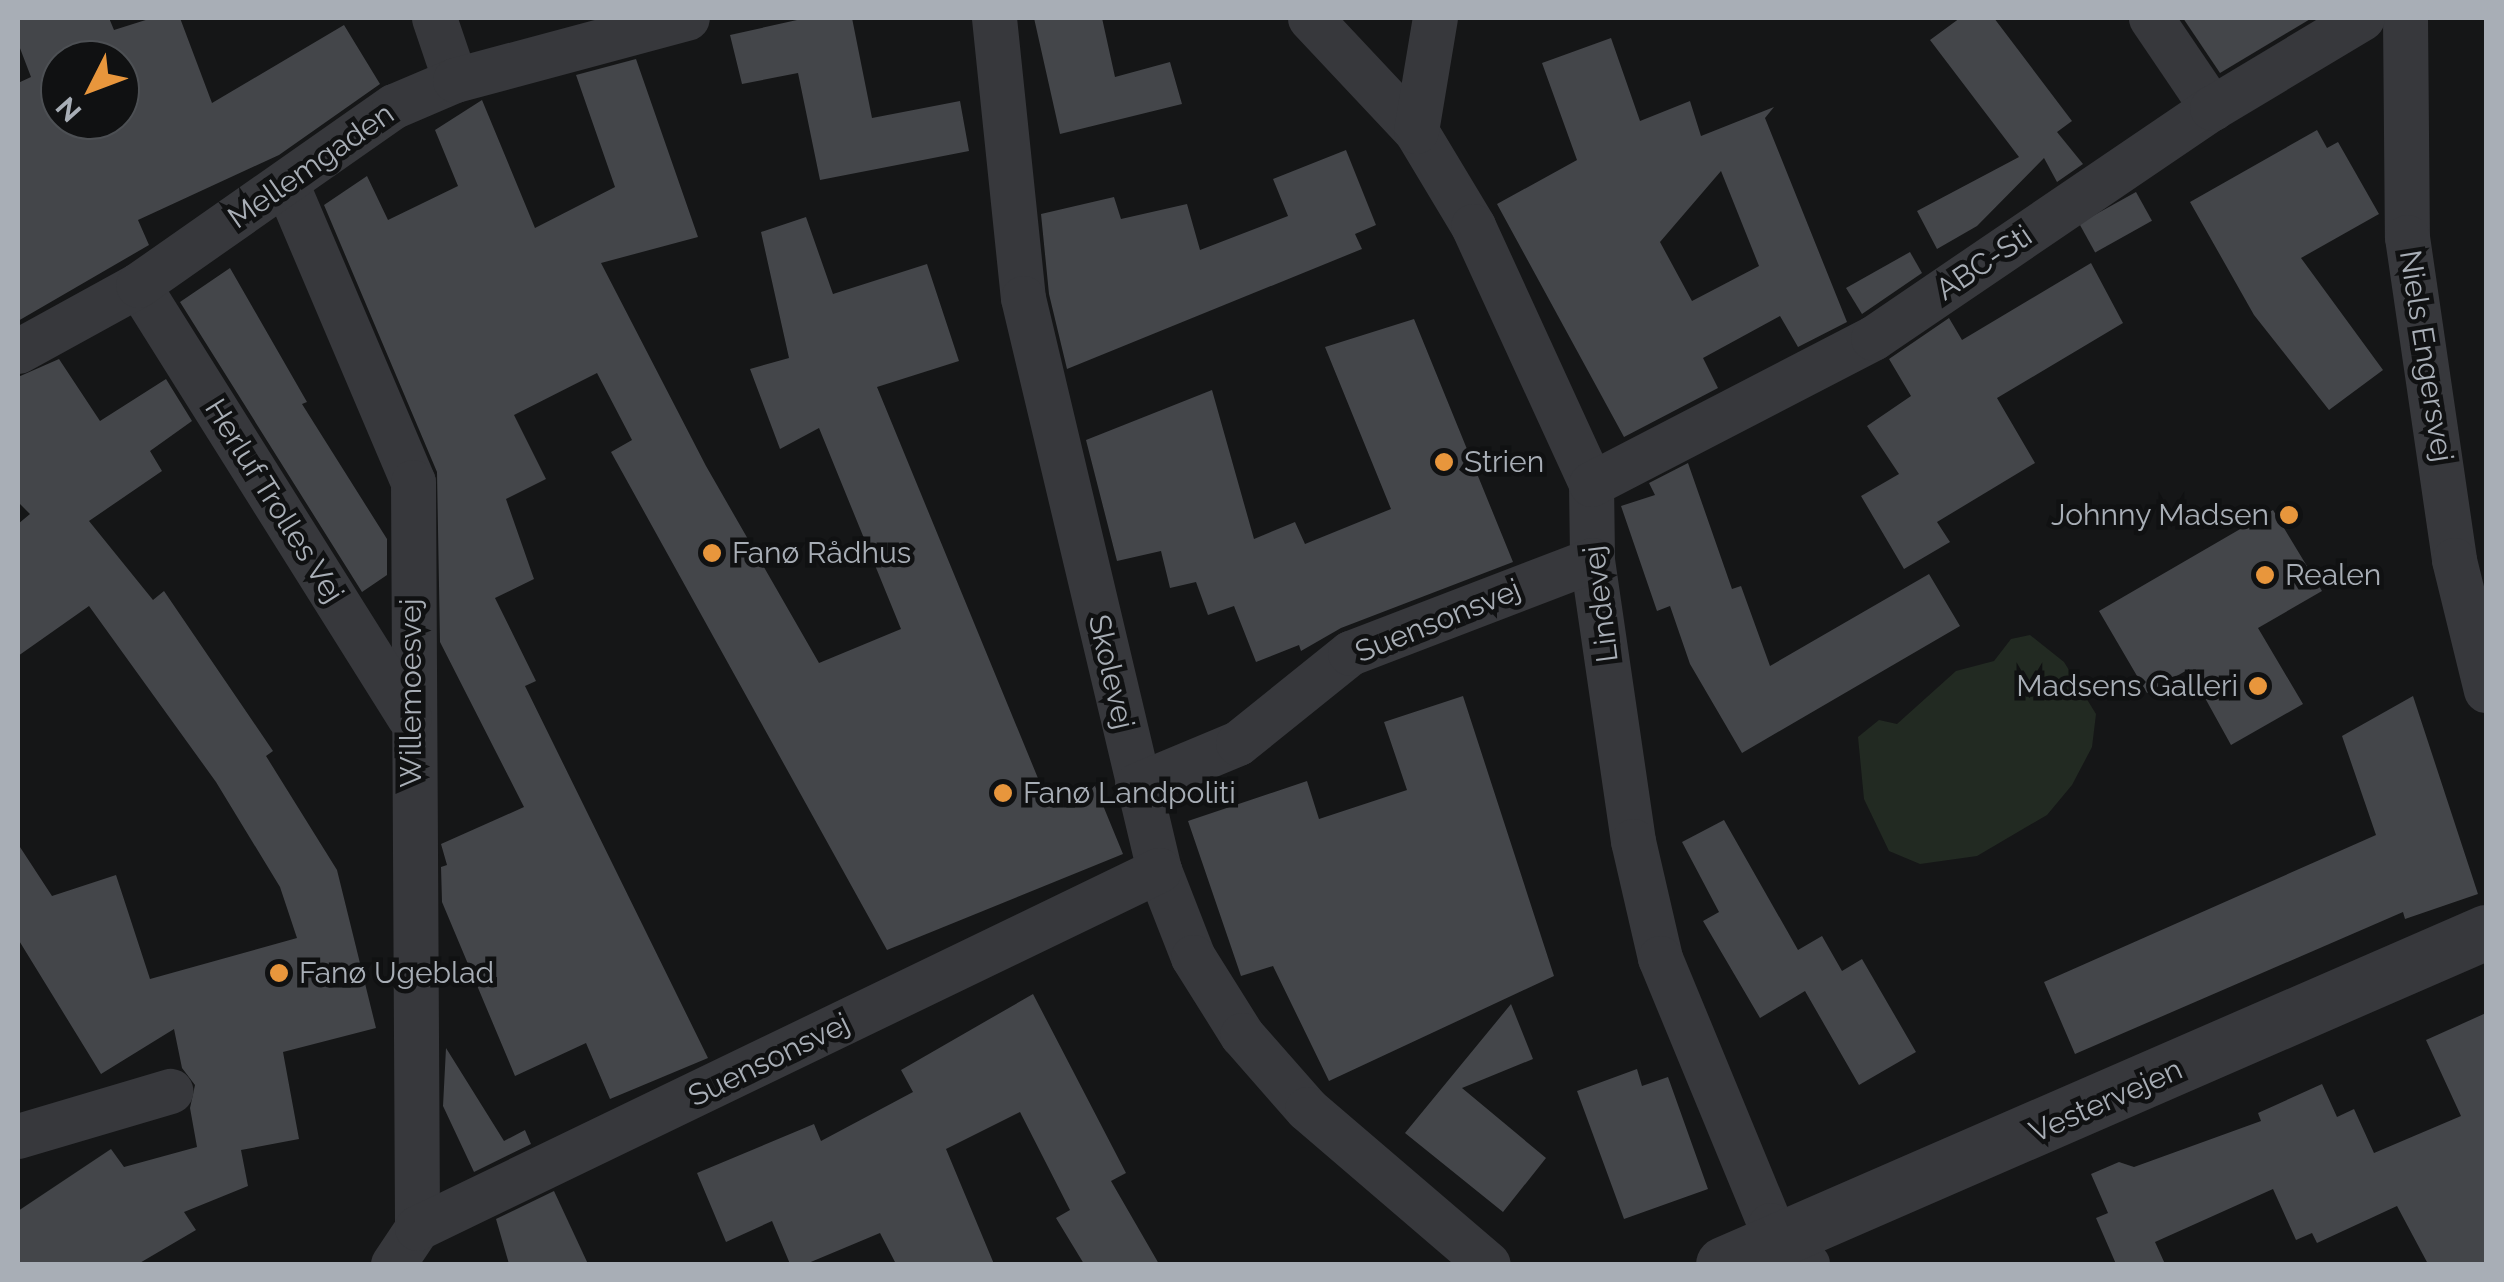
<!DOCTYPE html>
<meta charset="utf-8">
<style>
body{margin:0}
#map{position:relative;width:2504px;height:1282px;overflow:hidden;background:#151617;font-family:Raleway,sans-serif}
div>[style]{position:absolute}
.green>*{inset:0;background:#222a22}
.building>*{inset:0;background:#44464a;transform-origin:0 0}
.minor>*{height:45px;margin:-22.5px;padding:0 22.5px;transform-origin:22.5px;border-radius:22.5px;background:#37383c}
.tertiary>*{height:55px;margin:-27.5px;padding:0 27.5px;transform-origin:27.5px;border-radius:27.5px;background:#37383c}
.dots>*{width:28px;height:28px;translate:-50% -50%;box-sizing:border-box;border:5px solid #101112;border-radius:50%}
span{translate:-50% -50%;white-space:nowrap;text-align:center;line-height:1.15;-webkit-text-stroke:9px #101112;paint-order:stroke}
.street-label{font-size:30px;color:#a8aeb6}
.poi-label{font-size:30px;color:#a8aeb6}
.left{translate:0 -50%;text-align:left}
.right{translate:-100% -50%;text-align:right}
.frame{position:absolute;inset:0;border:20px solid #a8aeb6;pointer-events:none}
.north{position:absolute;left:40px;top:40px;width:100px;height:100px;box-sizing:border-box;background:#101112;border:2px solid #4d5054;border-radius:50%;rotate:228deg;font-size:28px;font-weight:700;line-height:40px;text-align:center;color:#a8aeb6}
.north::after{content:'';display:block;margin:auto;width:35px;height:45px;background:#e8963c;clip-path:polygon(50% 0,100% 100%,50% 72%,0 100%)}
</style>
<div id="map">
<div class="green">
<i style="clip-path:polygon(2030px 635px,2064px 662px,2096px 714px,2092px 747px,2072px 785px,2047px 815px,1977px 856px,1920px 864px,1889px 851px,1864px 799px,1858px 737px,1879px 720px,1897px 724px,1956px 671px,1994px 661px,2011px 639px)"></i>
</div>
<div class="building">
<i style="clip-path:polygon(evenodd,18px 18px,109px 18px,114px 30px,152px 18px,180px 18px,212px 103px,344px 25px,380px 84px,279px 155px,138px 220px,149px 245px,18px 321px,18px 83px,31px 77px,18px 43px,18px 18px,60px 60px,120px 60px,120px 120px,60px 120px,60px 60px)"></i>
<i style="clip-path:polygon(806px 18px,852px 18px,872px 118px,960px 101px,969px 151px,820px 180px,798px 73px,742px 84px,730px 35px)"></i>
<i style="clip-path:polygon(1034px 18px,1102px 18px,1115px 77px,1170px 62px,1182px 104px,1060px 134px)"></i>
<i style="clip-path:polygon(1960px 18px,1994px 18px,2072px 121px,2057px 132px,2083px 164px,2057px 182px,2044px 158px,1977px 226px,1937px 249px,1917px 211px,2019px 157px,1930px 40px)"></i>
<i style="clip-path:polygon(2183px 18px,2312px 18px,2220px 73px)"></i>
<i style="clip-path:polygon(evenodd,1611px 38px,1640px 121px,1690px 101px,1701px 136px,1774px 107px,1765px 118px,1847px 322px,1798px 347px,1780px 316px,1703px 358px,1718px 388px,1624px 437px,1497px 204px,1577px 160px,1542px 63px,1611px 38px,1721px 171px,1759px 266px,1692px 301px,1660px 242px,1721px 171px)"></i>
<i style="clip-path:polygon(636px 59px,698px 237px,601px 263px,706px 466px,819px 663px,901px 629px,819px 428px,780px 449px,750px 369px,789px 358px,761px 232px,806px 217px,833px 294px,927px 264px,959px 361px,877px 387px,1049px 805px,1095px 786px,1123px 854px,887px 950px,611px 452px,632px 440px,597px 373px,514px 415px,546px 479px,506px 499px,534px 579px,495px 598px,536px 681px,525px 686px,708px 1058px,610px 1099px,586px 1043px,515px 1076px,442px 902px,441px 867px,447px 865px,441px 844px,524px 807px,440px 642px,437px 472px,324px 205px,367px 176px,388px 220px,458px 186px,435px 130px,482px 100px,535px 228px,615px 187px,576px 75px)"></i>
<i style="clip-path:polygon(2317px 130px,2327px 148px,2338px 142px,2379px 214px,2301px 258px,2383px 370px,2329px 410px,2254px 315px,2190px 202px)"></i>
<i style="clip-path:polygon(1346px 150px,1376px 225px,1355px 234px,1362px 249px,1067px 369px,1049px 294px,1041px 214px,1114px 197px,1121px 219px,1187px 204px,1200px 250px,1288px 216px,1273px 179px)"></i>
<i style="left:2136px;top:192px;width:33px;height:65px;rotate:61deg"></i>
<i style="clip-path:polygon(1910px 252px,1922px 273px,1862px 314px,1846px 288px)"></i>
<i style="clip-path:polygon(2091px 263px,2123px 323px,1997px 398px,2035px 463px,1937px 522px,1950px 542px,1904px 569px,1861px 496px,1899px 474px,1867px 426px,1911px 396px,1889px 359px,1949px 318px,1962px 340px)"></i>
<i style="clip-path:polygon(230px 268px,307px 402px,302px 404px,387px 539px,387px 575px,362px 592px,180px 302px)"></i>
<i style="clip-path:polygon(1414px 319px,1513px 562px,1341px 628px,1301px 651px,1299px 645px,1256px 662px,1234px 606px,1208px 615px,1196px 582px,1170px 588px,1161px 551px,1117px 561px,1086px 440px,1212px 390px,1254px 539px,1295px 522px,1305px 544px,1391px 509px,1325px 347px)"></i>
<i style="clip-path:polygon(59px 359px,100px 421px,166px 379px,192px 421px,150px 451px,162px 471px,89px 521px,153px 600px,164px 591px,273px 751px,266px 756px,337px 870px,376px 1028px,283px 1052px,299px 1139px,241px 1150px,248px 1186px,184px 1212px,196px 1230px,138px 1264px,18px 1264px,18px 1211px,111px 1149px,124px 1167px,197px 1147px,190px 1108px,195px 1085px,182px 1068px,174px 1029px,101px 1074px,18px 939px,18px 844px,52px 896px,116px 875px,150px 979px,297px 938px,280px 887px,216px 782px,89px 606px,18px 656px,18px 524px,30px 514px,18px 502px,18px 377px)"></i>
<i style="clip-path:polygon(1688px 463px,1732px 589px,1741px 586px,1770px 666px,1929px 574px,1960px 626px,1742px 753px,1690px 664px,1670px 606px,1657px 611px,1621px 506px,1655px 495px,1649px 483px)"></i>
<i style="clip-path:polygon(2273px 510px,2322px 591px,2258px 628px,2303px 704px,2231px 745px,2189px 669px,2147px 693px,2099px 611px)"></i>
<i style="clip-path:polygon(1463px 696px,1554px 976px,1329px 1081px,1273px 966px,1241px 976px,1188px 821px,1307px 781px,1319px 819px,1407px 790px,1384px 722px)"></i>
<i style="clip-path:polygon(2413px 696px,2478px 894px,2405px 919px,2403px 912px,2075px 1054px,2044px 982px,2376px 835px,2342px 736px)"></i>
<i style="clip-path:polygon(1724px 820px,1798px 950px,1822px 936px,1842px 971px,1862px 959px,1916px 1052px,1859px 1085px,1805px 991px,1760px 1018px,1703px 921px,1719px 912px,1682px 842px)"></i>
<i style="clip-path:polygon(1033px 994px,1126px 1173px,1111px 1181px,1159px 1264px,1084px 1264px,1056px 1218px,1070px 1210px,1020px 1112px,946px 1149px,994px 1264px,896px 1264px,880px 1233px,806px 1264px,790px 1264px,772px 1221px,726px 1242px,697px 1173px,814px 1124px,821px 1141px,913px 1092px,901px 1070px)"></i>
<i style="clip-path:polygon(1511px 1004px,1533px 1059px,1462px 1088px,1546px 1158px,1503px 1212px,1405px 1133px)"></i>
<i style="clip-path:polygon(2486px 1013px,2486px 1264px,2428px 1264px,2397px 1206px,2317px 1243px,2312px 1233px,2296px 1240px,2273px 1189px,2155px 1242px,2165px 1264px,2116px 1264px,2096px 1218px,2108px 1213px,2091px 1174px,2119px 1162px,2134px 1167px,2261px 1121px,2258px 1113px,2322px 1084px,2337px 1117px,2354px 1109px,2374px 1153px,2461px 1116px,2426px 1040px)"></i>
<i style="clip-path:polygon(446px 1048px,504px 1141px,525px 1130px,531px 1144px,474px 1172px,443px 1106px)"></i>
<i style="clip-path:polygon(1637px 1069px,1642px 1086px,1668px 1077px,1708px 1189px,1624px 1219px,1577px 1091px)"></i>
<i style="clip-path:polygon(554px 1191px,588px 1264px,509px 1264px,496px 1219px)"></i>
</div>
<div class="minor">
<i style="left:434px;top:18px;width:65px;rotate:71.3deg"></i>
<i style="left:994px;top:18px;width:281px;rotate:84.1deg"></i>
<i style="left:1023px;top:298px;width:588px;rotate:76.63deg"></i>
<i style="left:1159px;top:870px;width:93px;rotate:68.7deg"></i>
<i style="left:1193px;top:957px;width:92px;rotate:57.9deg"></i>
<i style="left:1242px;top:1035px;width:98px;rotate:48.7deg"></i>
<i style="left:1307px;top:1109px;width:238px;rotate:40.6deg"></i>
<i style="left:1310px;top:18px;width:155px;rotate:46.8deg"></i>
<i style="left:1416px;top:131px;width:111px;rotate:59deg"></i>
<i style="left:1473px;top:226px;width:284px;rotate:65.4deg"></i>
<i style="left:1591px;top:484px;width:76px;rotate:89.2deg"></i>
<i style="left:1592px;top:560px;width:284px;rotate:81.7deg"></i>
<i style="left:1633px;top:841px;width:120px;rotate:77deg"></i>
<i style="left:1660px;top:958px;width:289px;rotate:67.6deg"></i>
<i style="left:1770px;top:1225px;width:54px;rotate:46.5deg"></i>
<i style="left:2151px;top:18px;width:109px;rotate:55.9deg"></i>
<i style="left:2405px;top:18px;width:219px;rotate:89.5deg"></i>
<i style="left:2407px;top:237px;width:326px;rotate:81.7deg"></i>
<i style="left:2454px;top:560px;width:134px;rotate:76.2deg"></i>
<i style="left:1416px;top:131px;width:115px;rotate:-80.5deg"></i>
<i style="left:286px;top:183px;width:325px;rotate:67deg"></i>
<i style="left:413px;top:482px;width:746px;rotate:89.69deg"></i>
<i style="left:138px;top:285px;width:510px;rotate:57.9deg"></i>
<i style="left:18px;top:351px;width:137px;rotate:-28.8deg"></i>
<i style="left:138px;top:285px;width:312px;rotate:-35deg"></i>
<i style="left:394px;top:106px;width:66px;rotate:-23.1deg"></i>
<i style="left:455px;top:80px;width:240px;rotate:-15deg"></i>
<i style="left:1591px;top:484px;width:318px;rotate:-27.4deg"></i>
<i style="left:1873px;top:338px;width:410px;rotate:-34.2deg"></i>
<i style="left:2212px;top:108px;width:175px;rotate:-31deg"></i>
<i style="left:1137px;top:785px;width:109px;rotate:-22.6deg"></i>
<i style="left:1238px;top:743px;width:144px;rotate:-38.8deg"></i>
<i style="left:1350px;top:653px;width:259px;rotate:-21deg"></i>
<i style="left:18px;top:1136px;width:159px;rotate:-16.5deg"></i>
<i style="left:393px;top:1264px;width:43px;rotate:-56.3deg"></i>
<i style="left:417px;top:1228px;width:824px;rotate:-25.76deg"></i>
</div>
<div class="tertiary">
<i style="left:1723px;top:1264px;width:832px;rotate:-23.52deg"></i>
</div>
<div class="dots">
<i style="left:1444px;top:462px;background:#e8963c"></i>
<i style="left:2289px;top:515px;background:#e8963c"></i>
<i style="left:712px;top:553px;background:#e8963c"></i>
<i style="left:2265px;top:575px;background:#e8963c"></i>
<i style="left:2258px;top:686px;background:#e8963c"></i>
<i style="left:1003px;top:793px;background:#e8963c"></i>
<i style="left:279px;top:973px;background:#e8963c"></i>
</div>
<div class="street-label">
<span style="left:311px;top:166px;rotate:-35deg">Mellemgaden</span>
<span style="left:1984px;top:263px;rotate:-34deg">ABC-Sti</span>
<span style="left:2426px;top:356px;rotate:81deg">Niels Engersvej</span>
<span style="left:274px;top:501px;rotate:58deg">Herluf Trolles Vej</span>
<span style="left:1601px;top:604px;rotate:-97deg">Lindevej</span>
<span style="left:1438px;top:621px;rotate:-22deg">Suensonsvej</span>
<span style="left:1111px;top:672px;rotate:77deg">Skolevej</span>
<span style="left:411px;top:693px;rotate:-90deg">Willemoesvej</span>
<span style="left:769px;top:1060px;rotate:-26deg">Suensonsvej</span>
<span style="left:2106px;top:1101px;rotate:-24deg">Vestervejen</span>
</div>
<div class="poi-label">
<span class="left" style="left:1464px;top:462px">Strien</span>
<span class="right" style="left:2269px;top:515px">Johnny Madsen</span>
<span class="left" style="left:732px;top:553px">Fanø Rådhus</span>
<span class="left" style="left:2285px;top:575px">Realen</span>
<span class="right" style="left:2238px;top:686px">Madsens Galleri</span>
<span class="left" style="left:1023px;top:793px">Fanø Landpoliti</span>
<span class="left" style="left:299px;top:973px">Fanø Ugeblad</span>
</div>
<div class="frame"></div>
<div class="north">N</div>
</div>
